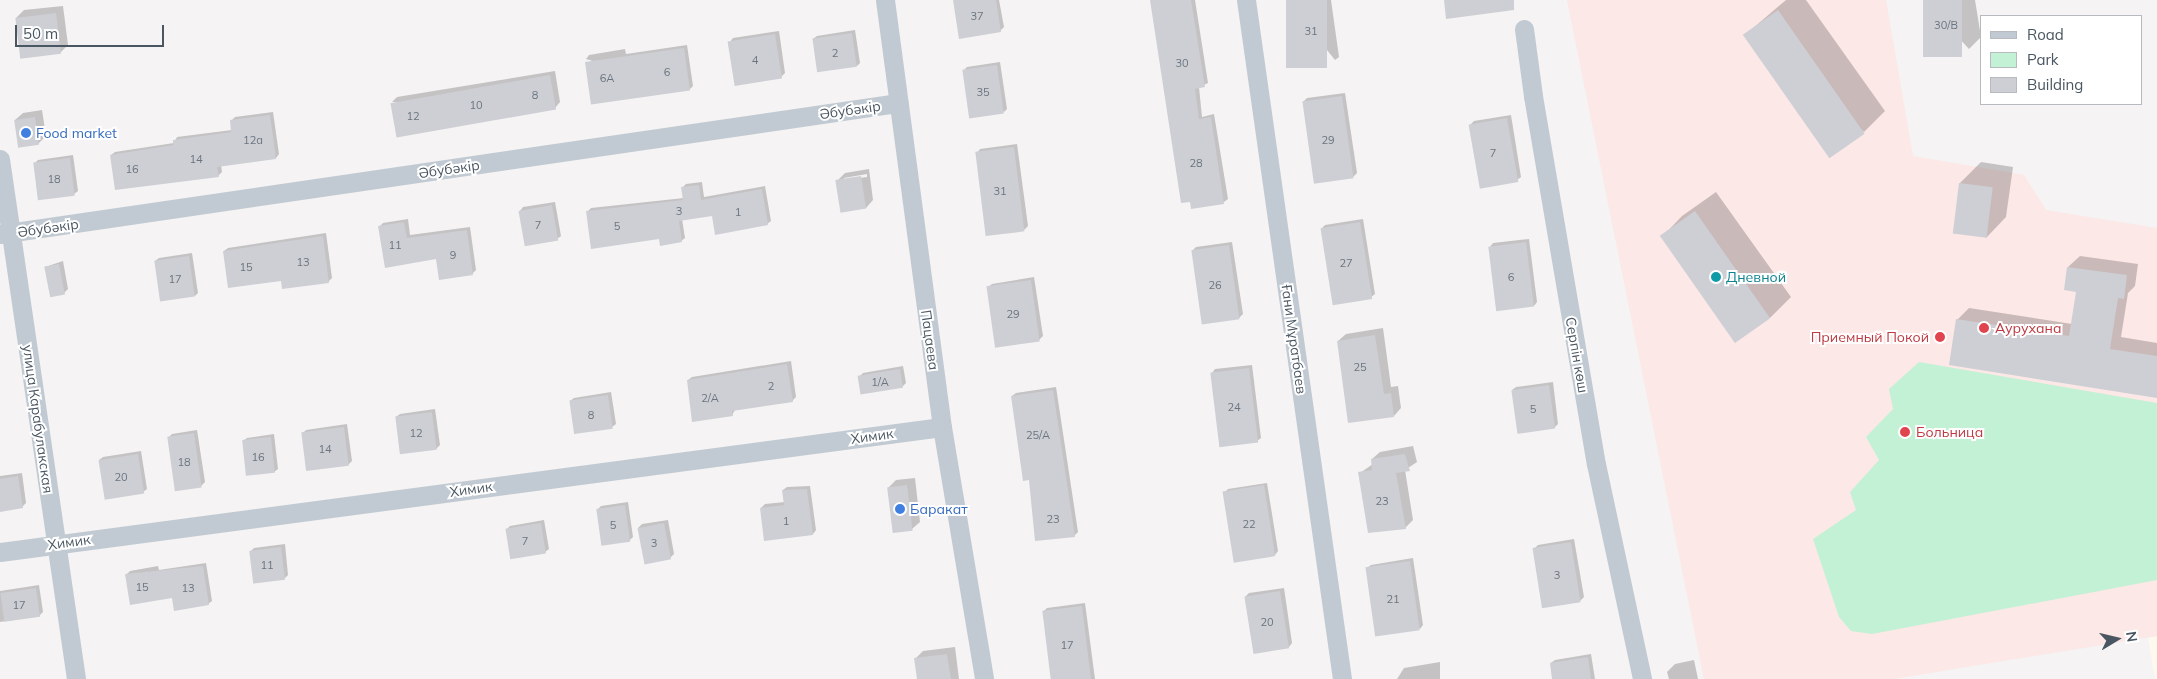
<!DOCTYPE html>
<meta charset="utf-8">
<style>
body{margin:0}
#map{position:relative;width:2157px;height:679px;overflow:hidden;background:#f5f3f3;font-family:Mulish,sans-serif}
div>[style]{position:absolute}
.commercial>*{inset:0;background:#fdf9ef}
.medical>*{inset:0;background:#fce8e6}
.green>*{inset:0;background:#c3f1d5}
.shadow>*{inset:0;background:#0003}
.building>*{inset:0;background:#cdcfd5;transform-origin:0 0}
.minor>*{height:19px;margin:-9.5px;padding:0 9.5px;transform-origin:9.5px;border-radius:9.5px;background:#c1cad2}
.dots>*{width:14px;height:14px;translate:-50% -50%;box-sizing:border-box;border:2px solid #fff;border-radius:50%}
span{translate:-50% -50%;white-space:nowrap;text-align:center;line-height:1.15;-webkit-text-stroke:4px #fff;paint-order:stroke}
.number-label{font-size:11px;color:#6b747e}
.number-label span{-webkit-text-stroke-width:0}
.street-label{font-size:14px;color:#4a5661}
.shop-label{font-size:14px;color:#366cbe}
.left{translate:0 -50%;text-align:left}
.culture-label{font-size:14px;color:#0d838f}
.health-label{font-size:14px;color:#be3a42}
.right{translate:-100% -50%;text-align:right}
.legend{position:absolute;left:1980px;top:15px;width:162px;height:90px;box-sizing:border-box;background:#fff;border:1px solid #b7bbc0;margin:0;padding:6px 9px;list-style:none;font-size:15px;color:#4a5661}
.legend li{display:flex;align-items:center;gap:10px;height:25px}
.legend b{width:25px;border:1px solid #b7bbc0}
.north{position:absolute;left:2092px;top:614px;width:50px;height:50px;-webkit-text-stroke:4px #fff;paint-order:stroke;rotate:81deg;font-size:14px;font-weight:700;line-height:20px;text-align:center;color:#4a5661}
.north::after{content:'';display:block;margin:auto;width:18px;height:22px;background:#4a5661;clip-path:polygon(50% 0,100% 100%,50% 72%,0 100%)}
.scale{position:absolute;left:15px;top:25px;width:149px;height:22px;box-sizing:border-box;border:2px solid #4a5661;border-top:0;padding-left:6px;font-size:15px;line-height:18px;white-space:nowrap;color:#4a5661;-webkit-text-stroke:4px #fff;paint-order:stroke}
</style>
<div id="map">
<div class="commercial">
<i style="clip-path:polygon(2157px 636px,2157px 679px,2155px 679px,2148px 638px)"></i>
</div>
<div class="medical">
<i style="clip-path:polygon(1567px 0,1886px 0,1913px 156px,2024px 175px,2046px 210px,2157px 228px,2157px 636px,1894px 679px,1704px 679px)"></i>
</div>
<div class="green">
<i style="clip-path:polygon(1919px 362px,2157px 403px,2157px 580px,1872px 634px,1851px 631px,1839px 617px,1813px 539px,1856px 510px,1850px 492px,1879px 460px,1866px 437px,1893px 409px,1889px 389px)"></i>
</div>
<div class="shadow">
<i style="clip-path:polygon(955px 0,999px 0,1004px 27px,1000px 31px)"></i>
<i style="clip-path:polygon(1152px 0,1195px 0,1208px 83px,1199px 87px,1202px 117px,1214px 114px,1228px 199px,1224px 202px,1192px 208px)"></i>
<i style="clip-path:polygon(1287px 0,1331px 0,1339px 57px,1335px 60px)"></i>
<i style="clip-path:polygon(1786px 0,1806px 0,1885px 111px,1864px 132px,1745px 35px)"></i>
<i style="clip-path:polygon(1924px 0,1975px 0,1981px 37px,1969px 49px)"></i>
<i style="clip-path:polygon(63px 6px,68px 45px,60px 53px,16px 18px,24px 10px)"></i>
<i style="clip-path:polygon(855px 30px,860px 63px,857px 66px,813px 39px,817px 36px)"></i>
<i style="clip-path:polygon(779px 31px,785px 73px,781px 77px,730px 42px,733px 38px)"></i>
<i style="clip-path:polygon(687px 45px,693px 86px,689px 90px,586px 59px,589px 55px,625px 49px,626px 54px)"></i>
<i style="clip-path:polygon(1000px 62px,1007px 109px,1004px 112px,964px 70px,967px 67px)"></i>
<i style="clip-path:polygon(555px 71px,560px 102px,555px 108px,392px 102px,397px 97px)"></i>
<i style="clip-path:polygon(1345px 93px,1357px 173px,1353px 177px,1303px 102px,1307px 98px)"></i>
<i style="clip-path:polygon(42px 110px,46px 136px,38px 144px,15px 120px,23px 113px)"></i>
<i style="clip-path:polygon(273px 112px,279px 154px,276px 158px,221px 165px,222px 172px,218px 176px,111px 155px,115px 152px,174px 143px,177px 137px,232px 130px,231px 121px,235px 117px)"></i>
<i style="clip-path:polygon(1511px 115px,1521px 177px,1517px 180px,1470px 125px,1474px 121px)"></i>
<i style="clip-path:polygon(1017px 144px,1028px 226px,1024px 230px,977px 153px,980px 149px)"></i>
<i style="clip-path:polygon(73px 155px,78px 191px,74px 194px,34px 164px,38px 160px)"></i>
<i style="clip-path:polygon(1981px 162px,2013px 167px,2006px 217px,1986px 238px,1960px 183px)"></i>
<i style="clip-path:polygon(evenodd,869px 169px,873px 200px,866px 208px,837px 181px,845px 173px,869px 169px,867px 174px,867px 177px,844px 180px,844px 178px,867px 174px)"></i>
<i style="clip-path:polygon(702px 182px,704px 197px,765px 186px,771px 221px,767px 224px,713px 215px,682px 219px,685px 238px,681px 241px,661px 237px,587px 212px,591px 208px,684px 198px,682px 188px,686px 184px)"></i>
<i style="clip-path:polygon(1716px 192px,1791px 297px,1771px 317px,1737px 341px,1662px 237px,1682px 216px)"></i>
<i style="clip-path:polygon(555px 202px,561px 236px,557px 239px,520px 211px,523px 207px)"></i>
<i style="clip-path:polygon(408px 219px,410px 235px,470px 227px,476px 270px,472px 274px,437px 258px,380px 226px,383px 223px)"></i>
<i style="clip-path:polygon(1363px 219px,1375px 294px,1371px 297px,1322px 228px,1325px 225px)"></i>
<i style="clip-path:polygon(326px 233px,332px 278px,328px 282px,282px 279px,224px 251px,228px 248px)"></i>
<i style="clip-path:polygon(1529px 239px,1537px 302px,1534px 306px,1490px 247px,1493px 243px)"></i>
<i style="clip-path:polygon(1232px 242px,1243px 314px,1239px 318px,1192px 251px,1196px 247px)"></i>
<i style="clip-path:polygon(192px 253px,198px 293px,195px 296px,155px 261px,159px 258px)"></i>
<i style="clip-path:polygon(2080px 256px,2138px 264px,2135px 286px,2128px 293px,2121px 337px,2157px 343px,2157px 396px,1957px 320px,1969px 308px,2072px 324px,2077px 291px,2068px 267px)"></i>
<i style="clip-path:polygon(63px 261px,68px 289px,64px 293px,45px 267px)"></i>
<i style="clip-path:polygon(1034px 277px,1043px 336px,1039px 340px,988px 287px,992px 284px)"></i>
<i style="clip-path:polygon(1383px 328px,1391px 387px,1398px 386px,1401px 408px,1394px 416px,1338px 341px,1346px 334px)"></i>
<i style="clip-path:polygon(791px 361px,796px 397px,792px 401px,735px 410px,732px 415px,688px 380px,692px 377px)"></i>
<i style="clip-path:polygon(1252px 365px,1261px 438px,1257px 441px,1212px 373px,1215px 369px)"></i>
<i style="clip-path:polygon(903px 366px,906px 383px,902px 387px,860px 376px,863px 373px)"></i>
<i style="clip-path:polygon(1553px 382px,1558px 424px,1554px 428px,1512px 390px,1516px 387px)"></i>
<i style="clip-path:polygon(1056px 387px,1078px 532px,1074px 536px,1030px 478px,1012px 396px,1016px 393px)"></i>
<i style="clip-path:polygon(611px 392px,616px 424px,612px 427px,570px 401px,574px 398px)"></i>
<i style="clip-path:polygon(435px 409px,440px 445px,436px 449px,396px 417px,400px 414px)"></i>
<i style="clip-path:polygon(347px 424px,352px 461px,348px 465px,303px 433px,306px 430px)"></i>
<i style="clip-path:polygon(197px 430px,205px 482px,201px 486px,168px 438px,172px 434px)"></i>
<i style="clip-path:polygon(274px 434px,278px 469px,274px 472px,243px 441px,247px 438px)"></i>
<i style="clip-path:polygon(1413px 446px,1417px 462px,1405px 470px,1413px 520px,1405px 528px,1360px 473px,1373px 464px,1372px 459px,1380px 452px)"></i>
<i style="clip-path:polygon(141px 451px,147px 489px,143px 492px,99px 460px,103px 457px)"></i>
<i style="clip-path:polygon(22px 473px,26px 503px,22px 507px,0 510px,0 476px)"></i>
<i style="clip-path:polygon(915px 478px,920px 522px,912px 529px,888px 488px,896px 480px)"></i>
<i style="clip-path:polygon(1267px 483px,1278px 551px,1275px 555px,1224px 493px,1228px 489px)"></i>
<i style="clip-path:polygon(810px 486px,816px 530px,813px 534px,761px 508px,765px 504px,785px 502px,783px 490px,787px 487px)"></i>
<i style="clip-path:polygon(628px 502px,633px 537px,630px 540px,597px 510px,601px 506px)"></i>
<i style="clip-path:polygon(544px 520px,549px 549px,545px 552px,506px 530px,510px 526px)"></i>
<i style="clip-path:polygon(668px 520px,674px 554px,670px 558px,638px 528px,642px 524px)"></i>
<i style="clip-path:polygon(1574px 539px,1584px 597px,1580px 601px,1534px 549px,1538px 545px)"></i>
<i style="clip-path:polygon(285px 544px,288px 575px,284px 579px,251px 551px,254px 548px)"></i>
<i style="clip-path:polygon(1413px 558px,1423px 625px,1420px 629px,1367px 568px,1371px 565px)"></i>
<i style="clip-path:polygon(206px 563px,212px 601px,208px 604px,173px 596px,126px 575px,130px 571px,158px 566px,159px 570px)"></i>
<i style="clip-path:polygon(39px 585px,43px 612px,39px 616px,0 622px,0 591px)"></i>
<i style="clip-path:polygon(1284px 588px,1292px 643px,1289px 647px,1254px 652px,1245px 597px,1249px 593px)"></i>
<i style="clip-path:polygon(1085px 603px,1095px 679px,1052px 679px,1043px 612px,1047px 608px)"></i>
<i style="clip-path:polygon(955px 647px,959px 679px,918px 679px,915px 659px,923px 651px)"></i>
<i style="clip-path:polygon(1591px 654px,1595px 679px,1553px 679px,1551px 663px,1555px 660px)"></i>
<i style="clip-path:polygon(1694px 660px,1698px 679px,1669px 679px,1667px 672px,1675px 664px)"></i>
<i style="clip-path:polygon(1440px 662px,1440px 679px,1397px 679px,1404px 668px)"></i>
</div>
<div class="building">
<i style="clip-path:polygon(953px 0,996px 0,1001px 32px,959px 39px)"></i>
<i style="clip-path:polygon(1150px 0,1191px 0,1205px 87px,1195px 89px,1199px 119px,1211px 117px,1224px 204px,1191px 209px,1190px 202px,1181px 203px)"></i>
<i style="left:1286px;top:0;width:41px;height:68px"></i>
<i style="clip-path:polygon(1444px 0,1514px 0,1514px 10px,1446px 19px)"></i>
<i style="left:1923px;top:0;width:39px;height:57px"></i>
<i style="left:1778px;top:10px;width:151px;height:43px;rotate:55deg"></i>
<i style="left:56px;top:13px;width:41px;height:41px;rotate:83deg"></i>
<i style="left:852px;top:33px;width:34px;height:40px;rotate:82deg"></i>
<i style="left:775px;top:34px;width:45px;height:48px;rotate:81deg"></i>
<i style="left:684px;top:48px;width:43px;height:100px;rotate:82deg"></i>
<i style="left:997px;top:65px;width:49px;height:35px;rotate:82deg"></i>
<i style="left:550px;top:75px;width:35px;height:162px;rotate:80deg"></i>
<i style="left:1342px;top:96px;width:83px;height:40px;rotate:82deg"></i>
<i style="clip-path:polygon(270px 115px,276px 159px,217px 167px,219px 177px,115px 190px,110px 155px,173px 145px,173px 140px,231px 132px,230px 120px)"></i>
<i style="left:35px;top:117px;width:28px;height:21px;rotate:82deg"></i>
<i style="left:1507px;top:118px;width:65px;height:39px;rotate:80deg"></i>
<i style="left:1014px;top:147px;width:85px;height:39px;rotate:83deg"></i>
<i style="left:70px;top:158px;width:38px;height:37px;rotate:83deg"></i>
<i style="left:861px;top:176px;width:33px;height:26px;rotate:81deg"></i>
<i style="left:1959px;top:183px;width:34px;height:51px;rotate:7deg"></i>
<i style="clip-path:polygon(699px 185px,701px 200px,762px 189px,768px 225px,715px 235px,712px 216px,679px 221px,682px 242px,660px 246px,659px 239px,591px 249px,586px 211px,683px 200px,681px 187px)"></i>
<i style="left:552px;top:205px;width:36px;height:34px;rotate:80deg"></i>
<i style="left:1695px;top:211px;width:131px;height:43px;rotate:55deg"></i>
<i style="clip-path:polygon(404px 222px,407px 238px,467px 230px,473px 275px,439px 280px,436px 259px,385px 268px,378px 226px)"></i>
<i style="left:1360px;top:222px;width:78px;height:40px;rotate:81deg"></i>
<i style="clip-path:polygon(323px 236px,329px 283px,282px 289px,281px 281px,228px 288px,223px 251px)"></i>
<i style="left:1526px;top:242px;width:65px;height:38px;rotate:83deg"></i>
<i style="left:1229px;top:245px;width:75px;height:38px;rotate:82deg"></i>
<i style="left:189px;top:256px;width:41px;height:35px;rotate:82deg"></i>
<i style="left:59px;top:264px;width:31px;height:15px;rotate:79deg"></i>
<i style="clip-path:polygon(2067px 267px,2127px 275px,2124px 299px,2118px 298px,2110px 349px,2157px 356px,2157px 398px,1949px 365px,1956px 319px,2069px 336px,2076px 292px,2064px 290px)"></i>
<i style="left:1031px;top:280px;width:62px;height:45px;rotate:82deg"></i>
<i style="clip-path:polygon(1375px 335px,1384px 394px,1391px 393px,1394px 417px,1348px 423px,1337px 341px)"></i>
<i style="clip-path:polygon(787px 364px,793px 402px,732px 411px,733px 416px,692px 422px,687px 380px)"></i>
<i style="left:1249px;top:368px;width:75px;height:39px;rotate:83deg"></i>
<i style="left:900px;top:369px;width:19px;height:43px;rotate:81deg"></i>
<i style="left:1549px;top:385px;width:44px;height:38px;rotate:82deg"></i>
<i style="clip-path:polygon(1053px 390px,1075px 537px,1035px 541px,1029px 480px,1023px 481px,1011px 396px)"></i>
<i style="left:608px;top:395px;width:34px;height:39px;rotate:82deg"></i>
<i style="left:432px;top:412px;width:38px;height:37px;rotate:83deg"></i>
<i style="left:344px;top:427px;width:39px;height:43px;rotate:83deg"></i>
<i style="left:194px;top:433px;width:55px;height:27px;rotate:82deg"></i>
<i style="left:271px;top:437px;width:36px;height:29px;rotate:84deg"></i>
<i style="left:138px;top:454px;width:40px;height:40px;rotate:81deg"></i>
<i style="clip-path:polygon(1405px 454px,1410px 471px,1396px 473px,1406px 529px,1368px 533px,1358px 472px,1372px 470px,1371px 459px)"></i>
<i style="clip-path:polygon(18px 476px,23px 508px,0 512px,0 479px)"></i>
<i style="left:907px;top:485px;width:46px;height:20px;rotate:83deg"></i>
<i style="left:1264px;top:485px;width:72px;height:42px;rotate:81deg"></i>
<i style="clip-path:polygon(807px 489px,813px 535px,764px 541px,760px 508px,784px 505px,782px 490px)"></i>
<i style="left:625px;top:505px;width:37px;height:29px;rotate:82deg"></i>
<i style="left:541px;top:523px;width:31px;height:36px;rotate:81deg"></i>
<i style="left:664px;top:523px;width:37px;height:27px;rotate:79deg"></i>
<i style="left:1571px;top:542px;width:61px;height:39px;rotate:81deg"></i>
<i style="left:281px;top:547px;width:33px;height:32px;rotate:83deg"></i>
<i style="left:1410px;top:561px;width:70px;height:45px;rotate:82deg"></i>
<i style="clip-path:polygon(203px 566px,209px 605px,174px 611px,172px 598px,130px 605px,125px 574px)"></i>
<i style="left:36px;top:588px;width:29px;height:36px;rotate:82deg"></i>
<i style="left:1280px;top:591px;width:58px;height:36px;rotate:81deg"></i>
<i style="left:1082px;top:606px;width:74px;height:40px;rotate:83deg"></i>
<i style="clip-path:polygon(947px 654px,951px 679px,917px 679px,914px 658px)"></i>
<i style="clip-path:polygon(1588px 657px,1591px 679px,1552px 679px,1550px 663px)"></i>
</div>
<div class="minor">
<i style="left:885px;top:0;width:431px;rotate:82.4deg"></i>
<i style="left:942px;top:427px;width:255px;rotate:80.5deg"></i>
<i style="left:1246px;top:0;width:686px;rotate:81.95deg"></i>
<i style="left:1524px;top:29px;width:68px;rotate:82.3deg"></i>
<i style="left:1533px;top:96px;width:373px;rotate:80.3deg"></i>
<i style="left:1596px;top:464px;width:220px;rotate:77.9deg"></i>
<i style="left:0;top:159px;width:526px;rotate:81.68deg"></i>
<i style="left:0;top:234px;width:908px;rotate:-8.3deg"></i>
<i style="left:0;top:552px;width:950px;rotate:-7.56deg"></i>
</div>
<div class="dots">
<i style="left:26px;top:133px;background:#3f7fe0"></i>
<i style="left:1716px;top:277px;background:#0f9aa8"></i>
<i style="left:1984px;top:328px;background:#e0444e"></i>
<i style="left:1940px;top:337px;background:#e0444e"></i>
<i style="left:1905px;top:432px;background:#e0444e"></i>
<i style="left:900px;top:509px;background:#3f7fe0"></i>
</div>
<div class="number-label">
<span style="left:977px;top:16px">37</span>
<span style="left:1946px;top:25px">30/В</span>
<span style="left:1311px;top:31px">31</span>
<span style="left:835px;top:53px">2</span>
<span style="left:755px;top:60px">4</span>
<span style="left:1182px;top:63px">30</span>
<span style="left:667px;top:72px">6</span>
<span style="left:607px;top:78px">6А</span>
<span style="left:983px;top:92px">35</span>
<span style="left:535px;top:95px">8</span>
<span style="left:476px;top:105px">10</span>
<span style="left:413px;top:116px">12</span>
<span style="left:253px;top:140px">12а</span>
<span style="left:1328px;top:140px">29</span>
<span style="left:1493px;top:153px">7</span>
<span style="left:196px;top:159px">14</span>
<span style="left:1196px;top:163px">28</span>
<span style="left:132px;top:169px">16</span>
<span style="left:54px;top:179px">18</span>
<span style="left:1000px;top:191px">31</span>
<span style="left:679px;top:211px">3</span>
<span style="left:738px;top:212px">1</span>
<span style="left:538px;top:225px">7</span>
<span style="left:617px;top:226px">5</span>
<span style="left:395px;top:245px">11</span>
<span style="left:453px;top:255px">9</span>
<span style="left:303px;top:262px">13</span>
<span style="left:1346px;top:263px">27</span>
<span style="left:246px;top:267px">15</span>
<span style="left:1511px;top:277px">6</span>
<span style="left:175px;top:279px">17</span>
<span style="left:1215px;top:285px">26</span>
<span style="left:1013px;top:314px">29</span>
<span style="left:1360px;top:367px">25</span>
<span style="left:880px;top:382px">1/А</span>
<span style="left:771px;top:386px">2</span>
<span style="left:710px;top:398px">2/А</span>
<span style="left:1234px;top:407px">24</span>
<span style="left:1533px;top:409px">5</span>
<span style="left:591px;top:415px">8</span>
<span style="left:416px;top:433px">12</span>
<span style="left:1038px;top:435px">25/А</span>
<span style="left:325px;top:449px">14</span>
<span style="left:258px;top:457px">16</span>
<span style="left:184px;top:462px">18</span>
<span style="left:121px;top:477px">20</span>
<span style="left:1382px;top:501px">23</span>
<span style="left:1053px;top:519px">23</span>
<span style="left:786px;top:521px">1</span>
<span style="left:1249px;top:524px">22</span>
<span style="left:613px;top:525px">5</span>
<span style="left:525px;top:541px">7</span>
<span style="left:654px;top:543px">3</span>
<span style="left:267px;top:565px">11</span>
<span style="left:1557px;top:575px">3</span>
<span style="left:142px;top:587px">15</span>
<span style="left:188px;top:588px">13</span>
<span style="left:1393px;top:599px">21</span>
<span style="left:19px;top:605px">17</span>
<span style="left:1267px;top:622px">20</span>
<span style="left:1067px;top:645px">17</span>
</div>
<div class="street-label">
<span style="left:850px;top:110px;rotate:-8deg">Әбубәкір</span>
<span style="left:449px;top:169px;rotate:-8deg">Әбубәкір</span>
<span style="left:48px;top:228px;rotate:-8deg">Әбубәкір</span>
<span style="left:1294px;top:339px;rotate:82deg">Ғани Мұратбаев</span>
<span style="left:930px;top:340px;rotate:82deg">Пацаева</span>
<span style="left:1577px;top:355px;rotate:80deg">Серпін көш</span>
<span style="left:38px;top:419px;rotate:82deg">улица Карабулакская</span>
<span style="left:872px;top:436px;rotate:-8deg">Химик</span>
<span style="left:471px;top:489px;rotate:-8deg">Химик</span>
<span style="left:69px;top:542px;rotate:-8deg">Химик</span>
</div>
<div class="shop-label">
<span class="left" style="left:36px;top:133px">Food market</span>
<span class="left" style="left:910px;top:509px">Баракат</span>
</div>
<div class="culture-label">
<span class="left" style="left:1726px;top:277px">Дневной</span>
</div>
<div class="health-label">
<span class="left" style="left:1995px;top:328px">Аурухана</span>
<span class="right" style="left:1929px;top:337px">Приемный Покой</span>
<span class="left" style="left:1916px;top:432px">Больница</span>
</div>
<ul class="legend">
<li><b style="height:6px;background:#c1cad2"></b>Road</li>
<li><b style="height:14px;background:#c3f1d5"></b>Park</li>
<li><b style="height:14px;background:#cdcfd5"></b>Building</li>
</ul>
<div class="north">N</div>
<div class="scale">50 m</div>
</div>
